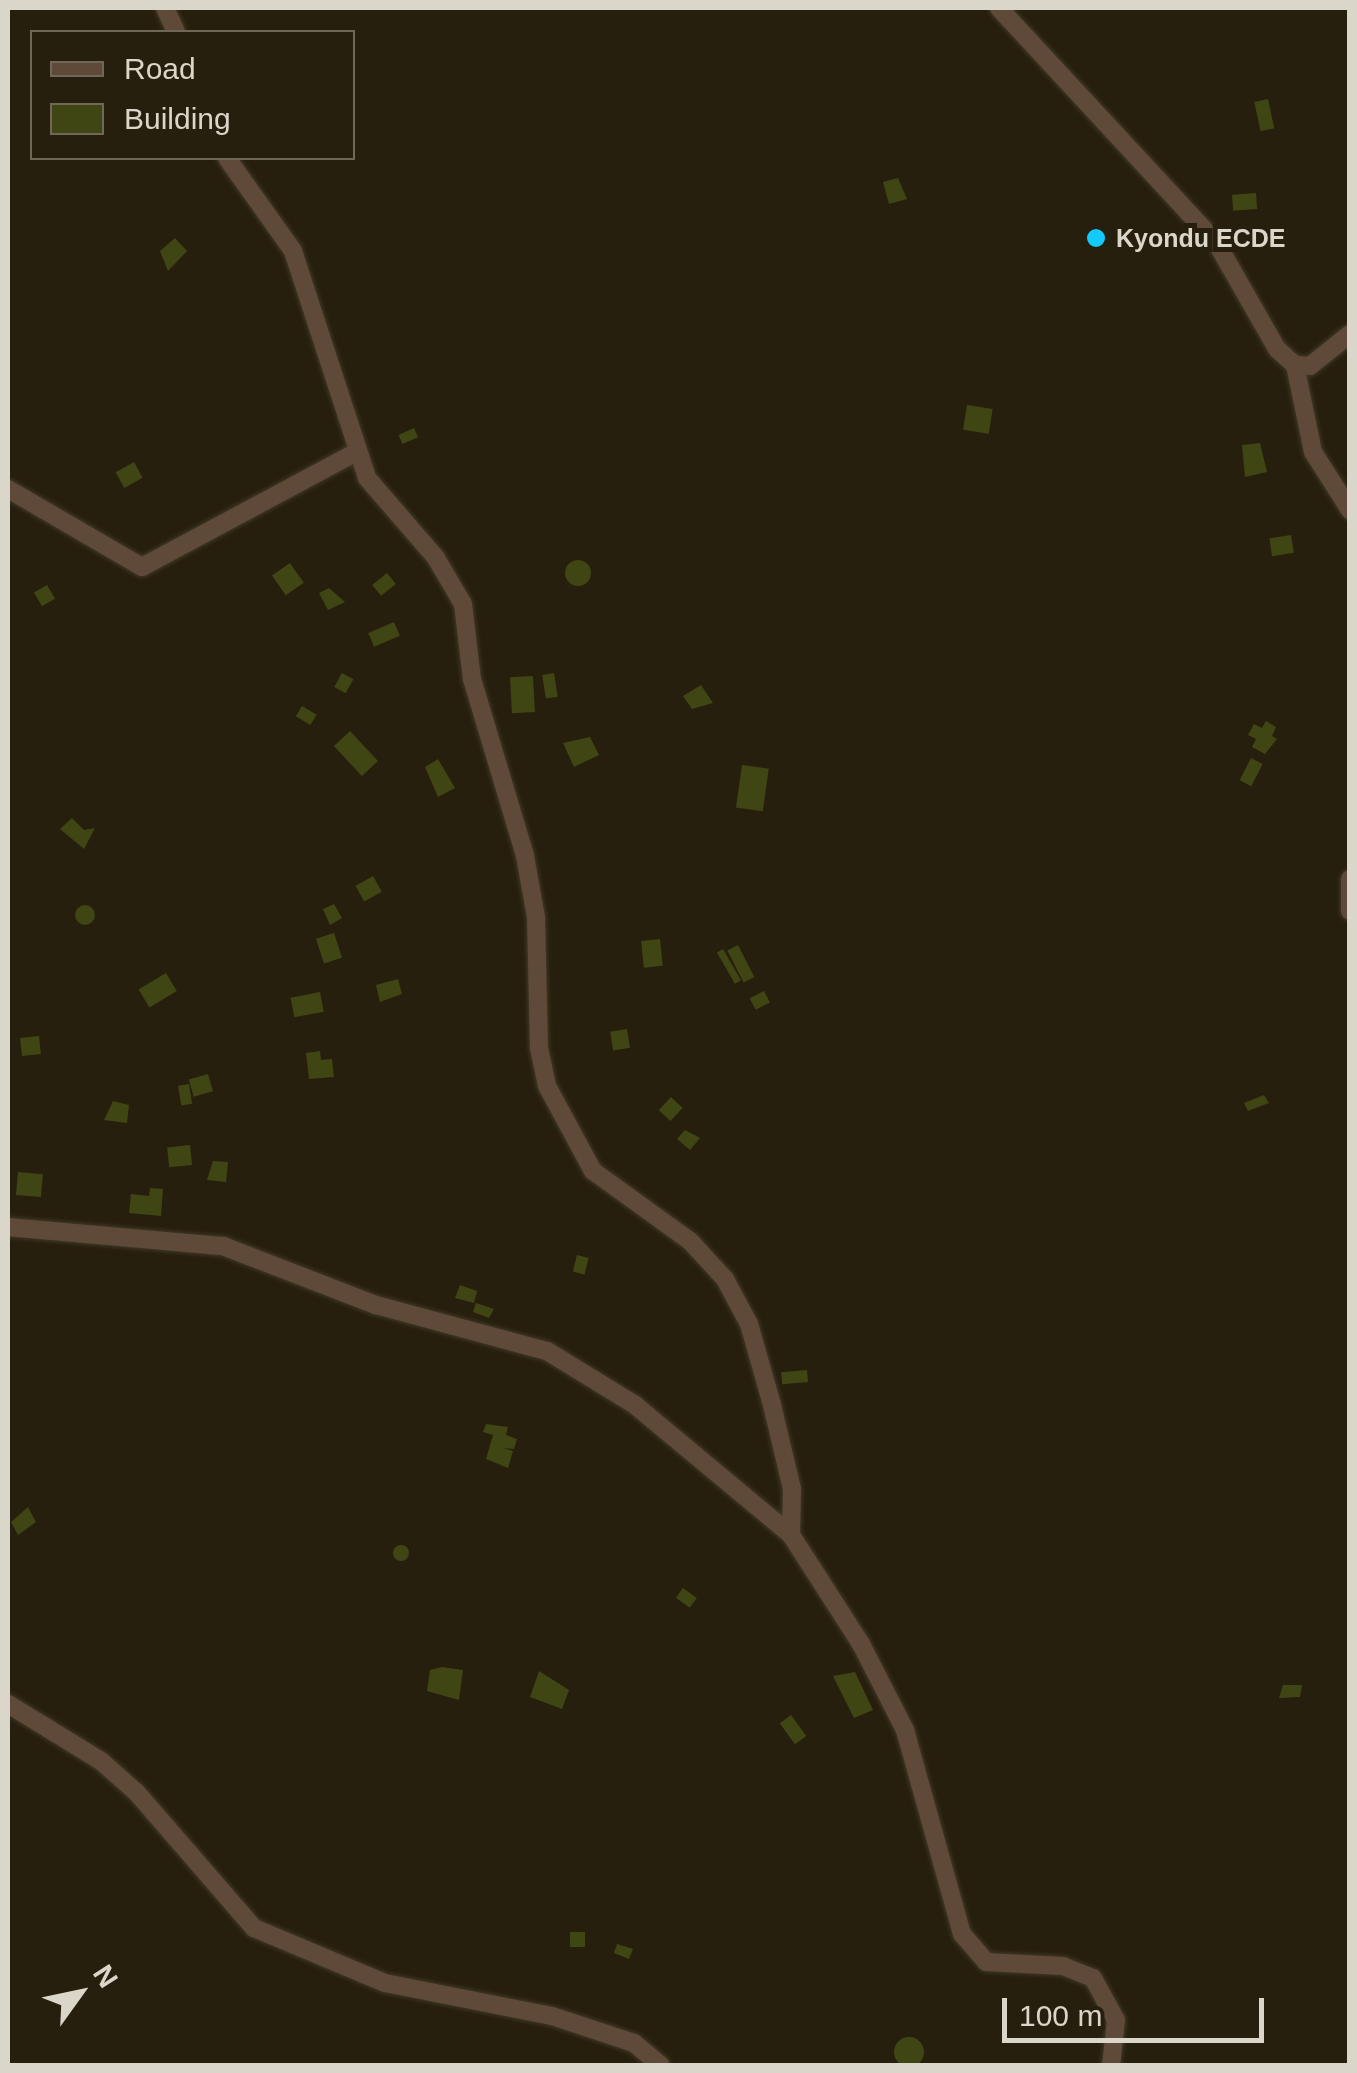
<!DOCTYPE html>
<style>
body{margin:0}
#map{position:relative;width:1357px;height:2073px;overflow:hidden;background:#271f0d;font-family:Helvetica,sans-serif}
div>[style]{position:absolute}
.building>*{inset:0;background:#404514;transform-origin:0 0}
.round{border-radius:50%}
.roads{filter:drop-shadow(0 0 2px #403927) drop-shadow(0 0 2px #403927)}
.minor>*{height:18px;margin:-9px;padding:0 9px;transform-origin:9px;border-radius:9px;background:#5f4a39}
.dots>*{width:28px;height:28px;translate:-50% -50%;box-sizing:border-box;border:5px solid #271f0d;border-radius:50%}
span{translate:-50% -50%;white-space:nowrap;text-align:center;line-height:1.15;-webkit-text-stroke:10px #271f0d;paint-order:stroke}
.poi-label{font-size:25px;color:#dbd6ca;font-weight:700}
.left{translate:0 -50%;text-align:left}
.frame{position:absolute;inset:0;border:10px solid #dbd6ca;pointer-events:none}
.legend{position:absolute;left:30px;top:30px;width:325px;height:130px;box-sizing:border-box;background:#271f0d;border:2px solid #6f6859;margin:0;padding:12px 18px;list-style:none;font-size:30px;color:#dbd6ca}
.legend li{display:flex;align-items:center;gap:20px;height:50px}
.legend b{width:50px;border:2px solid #6f6859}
.north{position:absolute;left:30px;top:1943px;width:100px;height:100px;-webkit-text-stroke:8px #271f0d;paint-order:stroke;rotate:57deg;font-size:28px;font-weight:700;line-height:40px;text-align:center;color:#dbd6ca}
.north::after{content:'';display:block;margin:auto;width:35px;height:45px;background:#dbd6ca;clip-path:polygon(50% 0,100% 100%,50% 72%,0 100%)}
.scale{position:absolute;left:1002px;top:1998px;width:262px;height:45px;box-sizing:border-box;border:5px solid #dbd6ca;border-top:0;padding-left:12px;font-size:30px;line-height:35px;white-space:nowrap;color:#dbd6ca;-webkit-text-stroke:8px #271f0d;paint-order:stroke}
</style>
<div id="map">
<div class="building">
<i style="left:1268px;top:99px;width:30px;height:14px;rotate:78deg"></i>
<i style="clip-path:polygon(898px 178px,907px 199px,889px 204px,883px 182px)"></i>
<i style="left:1256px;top:193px;width:16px;height:24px;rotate:86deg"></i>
<i style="clip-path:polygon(175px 238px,187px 251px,168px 271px,160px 251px)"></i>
<i style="left:967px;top:405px;width:26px;height:25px;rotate:9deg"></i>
<i style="left:414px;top:428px;width:10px;height:17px;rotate:66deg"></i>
<i style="clip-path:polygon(1260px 443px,1267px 472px,1245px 477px,1242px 445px)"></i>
<i style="left:134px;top:462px;width:18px;height:21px;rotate:61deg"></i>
<i style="left:1291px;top:535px;width:18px;height:22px;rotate:81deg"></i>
<i class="round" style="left:565px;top:560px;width:26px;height:26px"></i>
<i style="left:290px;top:563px;width:24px;height:22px;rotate:55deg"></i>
<i style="left:387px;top:573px;width:14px;height:19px;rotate:51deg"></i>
<i style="left:47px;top:585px;width:16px;height:15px;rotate:60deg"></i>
<i style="clip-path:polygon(329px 588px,345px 602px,328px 610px,319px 593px)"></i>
<i style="left:394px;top:622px;width:15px;height:28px;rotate:67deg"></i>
<i style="left:342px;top:673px;width:13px;height:16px;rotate:29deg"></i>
<i style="left:554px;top:673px;width:24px;height:12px;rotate:81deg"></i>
<i style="left:533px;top:676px;width:36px;height:23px;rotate:87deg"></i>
<i style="clip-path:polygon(701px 685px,713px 703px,692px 709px,683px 696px)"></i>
<i style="left:302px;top:706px;width:17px;height:12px;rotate:31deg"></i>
<i style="clip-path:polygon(1266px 721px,1276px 727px,1272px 736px,1277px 739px,1265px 754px,1252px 747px,1256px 739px,1248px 735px,1254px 724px,1262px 728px)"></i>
<i style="left:350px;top:731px;width:41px;height:22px;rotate:47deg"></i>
<i style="clip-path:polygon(590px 737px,599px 755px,574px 767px,563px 743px)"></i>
<i style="left:1251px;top:758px;width:13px;height:25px;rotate:27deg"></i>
<i style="clip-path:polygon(438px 759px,455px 788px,438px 797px,425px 767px)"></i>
<i style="left:742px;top:765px;width:27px;height:43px;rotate:8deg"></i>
<i style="clip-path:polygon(72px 818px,84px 830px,95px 828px,84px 849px,60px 829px)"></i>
<i style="left:373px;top:876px;width:18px;height:20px;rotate:61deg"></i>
<i style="clip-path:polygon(334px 904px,342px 918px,330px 925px,323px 909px)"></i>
<i class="round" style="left:75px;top:905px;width:20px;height:20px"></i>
<i style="left:334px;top:933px;width:26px;height:19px;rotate:72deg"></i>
<i style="left:660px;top:939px;width:27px;height:19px;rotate:84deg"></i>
<i style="left:738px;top:945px;width:36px;height:12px;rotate:63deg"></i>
<i style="left:723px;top:949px;width:36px;height:7px;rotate:60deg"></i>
<i style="left:166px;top:973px;width:21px;height:32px;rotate:59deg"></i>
<i style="clip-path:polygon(398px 979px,402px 994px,380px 1002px,376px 985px)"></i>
<i style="left:764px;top:991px;width:13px;height:16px;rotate:63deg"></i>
<i style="left:320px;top:992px;width:20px;height:30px;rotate:79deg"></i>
<i style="left:627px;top:1029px;width:19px;height:17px;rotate:81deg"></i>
<i style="left:39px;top:1036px;width:18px;height:19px;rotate:84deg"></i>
<i style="clip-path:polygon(320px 1051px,321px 1060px,332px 1059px,334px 1077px,309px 1079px,306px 1053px)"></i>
<i style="left:208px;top:1074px;width:18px;height:20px;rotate:74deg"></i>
<i style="left:189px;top:1084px;width:20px;height:11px;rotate:81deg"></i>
<i style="clip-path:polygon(1264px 1095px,1269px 1103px,1248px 1111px,1244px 1103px)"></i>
<i style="left:671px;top:1097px;width:16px;height:18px;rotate:43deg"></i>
<i style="clip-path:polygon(113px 1101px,129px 1105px,127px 1123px,104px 1120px)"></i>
<i style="clip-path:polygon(685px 1130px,700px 1138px,690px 1150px,677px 1139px)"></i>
<i style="left:190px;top:1145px;width:20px;height:23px;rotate:84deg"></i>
<i style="clip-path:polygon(213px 1161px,228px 1162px,226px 1182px,207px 1180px)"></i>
<i style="left:18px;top:1172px;width:25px;height:23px;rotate:5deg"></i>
<i style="clip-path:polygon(150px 1188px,163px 1189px,161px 1216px,129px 1213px,131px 1194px,149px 1196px)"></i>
<i style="left:577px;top:1255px;width:12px;height:17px;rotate:14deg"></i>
<i style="clip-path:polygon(460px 1285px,477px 1291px,474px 1303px,455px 1298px)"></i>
<i style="clip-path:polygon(476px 1303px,494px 1309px,489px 1318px,473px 1312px)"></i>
<i style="left:807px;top:1370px;width:12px;height:26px;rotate:85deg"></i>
<i style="clip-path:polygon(486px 1424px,508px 1427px,506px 1435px,517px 1439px,514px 1449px,503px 1448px,513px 1451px,508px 1468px,486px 1459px,493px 1435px,483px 1432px)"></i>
<i style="clip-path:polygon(28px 1507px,36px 1522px,18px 1535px,11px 1522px)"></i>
<i class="round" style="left:393px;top:1545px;width:16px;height:16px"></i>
<i style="left:683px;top:1588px;width:17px;height:12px;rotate:36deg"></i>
<i style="clip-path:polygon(442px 1667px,463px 1670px,459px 1700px,427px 1691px,430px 1670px)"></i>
<i style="clip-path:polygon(539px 1671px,569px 1690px,562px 1709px,530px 1697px)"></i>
<i style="clip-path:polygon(855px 1672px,873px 1710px,854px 1718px,833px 1676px)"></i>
<i style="clip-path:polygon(1283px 1685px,1302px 1685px,1300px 1697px,1279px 1698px)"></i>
<i style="left:791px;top:1715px;width:26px;height:14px;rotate:54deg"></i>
<i style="left:585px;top:1932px;width:15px;height:15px;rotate:90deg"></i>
<i style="clip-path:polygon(617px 1944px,633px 1949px,629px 1959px,614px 1953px)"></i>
<i class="round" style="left:894px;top:2037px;width:30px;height:30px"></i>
</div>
<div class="roads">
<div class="minor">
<i style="left:165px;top:8px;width:26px;rotate:65deg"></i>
<i style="left:999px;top:8px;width:319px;rotate:47.2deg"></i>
<i style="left:1216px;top:242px;width:123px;rotate:60.3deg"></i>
<i style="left:1277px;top:349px;width:24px;rotate:42deg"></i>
<i style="left:1295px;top:365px;width:15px;rotate:4deg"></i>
<i style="left:1310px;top:366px;width:51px;rotate:-38.7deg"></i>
<i style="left:227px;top:158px;width:114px;rotate:54.6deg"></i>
<i style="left:293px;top:251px;width:239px;rotate:71.9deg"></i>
<i style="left:367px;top:478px;width:106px;rotate:49.2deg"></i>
<i style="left:436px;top:558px;width:53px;rotate:59.6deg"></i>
<i style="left:463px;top:604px;width:76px;rotate:83.2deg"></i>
<i style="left:472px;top:679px;width:185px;rotate:73.3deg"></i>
<i style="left:525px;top:856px;width:62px;rotate:79.8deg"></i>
<i style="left:536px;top:917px;width:131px;rotate:88.7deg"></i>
<i style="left:539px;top:1048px;width:39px;rotate:78deg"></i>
<i style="left:547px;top:1086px;width:97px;rotate:61.6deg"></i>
<i style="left:593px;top:1171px;width:120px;rotate:35.8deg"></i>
<i style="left:690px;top:1241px;width:52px;rotate:47.4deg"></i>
<i style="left:725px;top:1279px;width:51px;rotate:61.9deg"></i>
<i style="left:749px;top:1324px;width:84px;rotate:74.1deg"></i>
<i style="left:772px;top:1405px;width:86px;rotate:76.6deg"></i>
<i style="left:792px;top:1489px;width:46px;rotate:91.2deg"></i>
<i style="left:1295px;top:365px;width:89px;rotate:78.3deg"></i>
<i style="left:1313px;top:452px;width:69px;rotate:57.5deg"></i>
<i style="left:8px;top:489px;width:155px;rotate:30.2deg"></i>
<i style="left:142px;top:567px;width:242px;rotate:-28.2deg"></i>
<i style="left:1350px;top:879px;width:32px;rotate:90deg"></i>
<i style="left:8px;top:1227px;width:216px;rotate:5.1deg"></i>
<i style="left:223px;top:1246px;width:164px;rotate:21.1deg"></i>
<i style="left:376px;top:1305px;width:177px;rotate:15.1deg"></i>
<i style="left:547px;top:1351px;width:103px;rotate:31.5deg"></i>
<i style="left:635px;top:1405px;width:203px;rotate:39.8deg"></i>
<i style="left:791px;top:1535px;width:130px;rotate:57.3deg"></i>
<i style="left:861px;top:1644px;width:97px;rotate:62.9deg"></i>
<i style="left:905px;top:1730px;width:212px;rotate:74.4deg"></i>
<i style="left:962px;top:1934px;width:37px;rotate:49deg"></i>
<i style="left:986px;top:1962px;width:77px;rotate:3deg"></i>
<i style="left:1063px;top:1966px;width:32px;rotate:22deg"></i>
<i style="left:1093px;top:1978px;width:48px;rotate:61.3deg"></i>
<i style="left:1116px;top:2020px;width:46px;rotate:96.2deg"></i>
<i style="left:8px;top:1704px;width:109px;rotate:31.5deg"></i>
<i style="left:101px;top:1761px;width:48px;rotate:41.6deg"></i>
<i style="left:137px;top:1793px;width:179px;rotate:49.1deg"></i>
<i style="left:254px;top:1928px;width:142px;rotate:22.8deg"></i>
<i style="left:385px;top:1983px;width:170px;rotate:11.2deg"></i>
<i style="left:552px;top:2016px;width:86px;rotate:18.2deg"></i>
<i style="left:634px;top:2043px;width:35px;rotate:40deg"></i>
</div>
</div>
<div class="dots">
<i style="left:1096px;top:238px;background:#12cafb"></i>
</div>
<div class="poi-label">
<span class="left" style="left:1116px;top:238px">Kyondu ECDE</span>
</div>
<div class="frame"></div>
<ul class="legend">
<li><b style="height:12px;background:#5f4a39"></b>Road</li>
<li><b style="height:28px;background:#404514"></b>Building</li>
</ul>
<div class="north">N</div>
<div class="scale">100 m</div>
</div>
